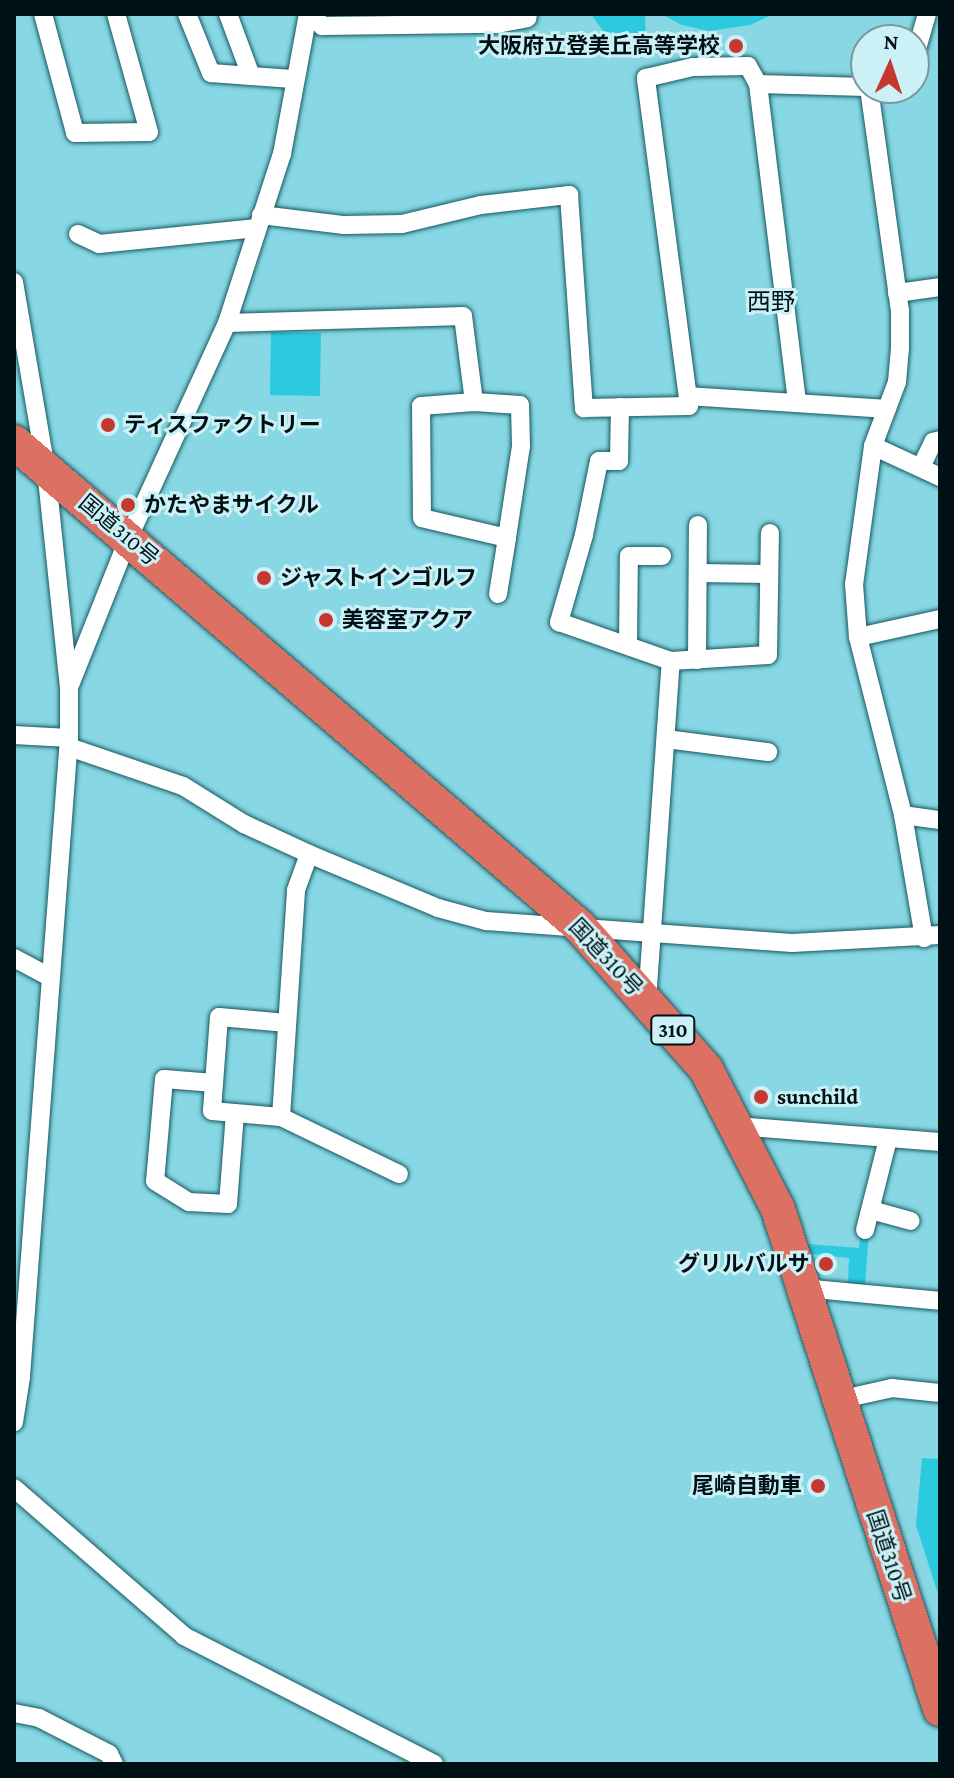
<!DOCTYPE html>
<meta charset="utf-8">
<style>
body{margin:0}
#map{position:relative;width:954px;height:1778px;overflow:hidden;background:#87d8e4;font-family:"Crimson Pro","Noto Sans JP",serif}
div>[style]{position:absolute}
.green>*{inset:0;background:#2bcade;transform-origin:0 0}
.roads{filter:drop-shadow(0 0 2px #165861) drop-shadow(0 0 2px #165861)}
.street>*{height:18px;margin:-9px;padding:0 9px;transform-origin:9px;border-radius:9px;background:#fff}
.highway>*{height:34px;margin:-17px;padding:0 17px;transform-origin:17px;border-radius:17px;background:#db7063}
.dots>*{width:22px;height:22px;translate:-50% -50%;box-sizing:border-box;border:4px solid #cbf1f7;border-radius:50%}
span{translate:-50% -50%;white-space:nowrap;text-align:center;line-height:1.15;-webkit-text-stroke:6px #cbf1f7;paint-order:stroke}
.shield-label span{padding:2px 6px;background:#cbf1f7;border:2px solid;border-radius:6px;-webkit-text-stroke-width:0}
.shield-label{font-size:20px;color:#001115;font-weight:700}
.poi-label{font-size:22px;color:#001115;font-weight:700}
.right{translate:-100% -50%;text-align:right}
.left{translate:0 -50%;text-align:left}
.street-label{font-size:22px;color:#001115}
.neighbourhood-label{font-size:24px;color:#001115}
.frame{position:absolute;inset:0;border:16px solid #001115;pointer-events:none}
.north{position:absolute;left:850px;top:24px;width:80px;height:80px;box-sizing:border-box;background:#cbf1f7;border:2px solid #7a979d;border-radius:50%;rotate:3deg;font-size:22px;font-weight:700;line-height:32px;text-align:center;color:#001115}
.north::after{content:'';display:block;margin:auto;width:28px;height:36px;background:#c6382f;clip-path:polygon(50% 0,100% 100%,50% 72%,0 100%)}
</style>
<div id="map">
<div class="green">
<i style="clip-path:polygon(591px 14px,645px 14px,646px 36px,615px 48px)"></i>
<i style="clip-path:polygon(661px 14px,774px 14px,750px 25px,709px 31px,682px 25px)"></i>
<i style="left:321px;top:333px;width:63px;height:50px;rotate:91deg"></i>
<i style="clip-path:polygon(861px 1230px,869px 1230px,865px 1285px,848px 1283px,849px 1258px,812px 1254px,808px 1244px,859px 1248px)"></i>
<i style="clip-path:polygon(922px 1458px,940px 1459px,940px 1600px,916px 1525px)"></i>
</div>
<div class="roads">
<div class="street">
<i style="left:43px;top:14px;width:123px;rotate:74.9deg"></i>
<i style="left:75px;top:133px;width:74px;rotate:-0.8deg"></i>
<i style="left:149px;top:132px;width:123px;rotate:-105.6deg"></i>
<i style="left:187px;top:14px;width:64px;rotate:67.9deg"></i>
<i style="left:211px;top:73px;width:40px;rotate:4.3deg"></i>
<i style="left:228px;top:14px;width:66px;rotate:69.6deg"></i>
<i style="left:251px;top:76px;width:42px;rotate:4.1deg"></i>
<i style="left:312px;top:14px;width:16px;rotate:50deg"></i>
<i style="left:322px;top:26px;width:175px;rotate:-0.7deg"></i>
<i style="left:497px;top:24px;width:31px;rotate:-11deg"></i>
<i style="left:527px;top:18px;width:4px;rotate:-76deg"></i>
<i style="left:914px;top:59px;width:47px;rotate:-73.9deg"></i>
<i style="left:758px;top:84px;width:321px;rotate:83deg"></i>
<i style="left:869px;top:88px;width:224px;rotate:82.1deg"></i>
<i style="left:900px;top:310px;width:38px;rotate:90deg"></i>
<i style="left:900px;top:348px;width:34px;rotate:95deg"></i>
<i style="left:897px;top:382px;width:68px;rotate:110.6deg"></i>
<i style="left:873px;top:446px;width:139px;rotate:97.8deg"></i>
<i style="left:854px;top:584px;width:53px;rotate:85.7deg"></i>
<i style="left:858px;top:637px;width:184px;rotate:75.8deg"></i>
<i style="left:903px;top:815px;width:125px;rotate:80.3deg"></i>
<i style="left:261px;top:215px;width:84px;rotate:6.9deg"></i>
<i style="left:344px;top:225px;width:58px;rotate:-1deg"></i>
<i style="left:402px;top:224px;width:81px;rotate:-13.5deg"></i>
<i style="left:481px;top:205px;width:89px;rotate:-6.5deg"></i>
<i style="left:569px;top:195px;width:214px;rotate:86deg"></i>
<i style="left:584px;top:408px;width:105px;rotate:-1.1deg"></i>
<i style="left:689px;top:406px;width:331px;rotate:-97.5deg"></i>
<i style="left:646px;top:78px;width:48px;rotate:-13.2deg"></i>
<i style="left:693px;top:67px;width:55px;rotate:-1deg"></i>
<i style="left:748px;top:66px;width:21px;rotate:61deg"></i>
<i style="left:758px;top:84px;width:108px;rotate:1.6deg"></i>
<i style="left:78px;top:234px;width:23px;rotate:25deg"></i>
<i style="left:99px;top:244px;width:159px;rotate:-5.8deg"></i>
<i style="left:14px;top:282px;width:190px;rotate:80.3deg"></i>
<i style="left:46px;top:469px;width:220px;rotate:84deg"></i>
<i style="left:69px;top:688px;width:50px;rotate:90deg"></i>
<i style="left:69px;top:738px;width:641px;rotate:94.3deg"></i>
<i style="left:21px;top:1377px;width:46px;rotate:98.8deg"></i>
<i style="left:897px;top:293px;width:43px;rotate:-7.9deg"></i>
<i style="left:227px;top:323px;width:236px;rotate:-1.7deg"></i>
<i style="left:463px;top:316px;width:87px;rotate:82.7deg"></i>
<i style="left:474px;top:402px;width:46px;rotate:3.7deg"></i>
<i style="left:520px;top:405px;width:41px;rotate:88.6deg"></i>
<i style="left:521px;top:446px;width:93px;rotate:98.7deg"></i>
<i style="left:507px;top:538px;width:87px;rotate:-166.8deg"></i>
<i style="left:422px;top:518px;width:112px;rotate:-90.5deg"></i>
<i style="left:421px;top:406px;width:53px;rotate:-4.3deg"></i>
<i style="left:688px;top:396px;width:199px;rotate:3.7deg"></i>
<i style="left:620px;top:407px;width:54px;rotate:91.1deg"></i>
<i style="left:619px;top:461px;width:20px;rotate:180deg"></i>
<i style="left:599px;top:461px;width:76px;rotate:101.5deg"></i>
<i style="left:584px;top:535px;width:91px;rotate:106deg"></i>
<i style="left:559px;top:622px;width:119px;rotate:19.2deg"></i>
<i style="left:671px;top:661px;width:97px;rotate:-3.5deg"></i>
<i style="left:768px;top:655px;width:122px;rotate:-89.1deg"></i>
<i style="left:873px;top:446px;width:74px;rotate:24.8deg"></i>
<i style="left:921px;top:467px;width:28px;rotate:-64deg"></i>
<i style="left:933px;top:442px;width:7px;rotate:-16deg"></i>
<i style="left:698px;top:573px;width:71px;rotate:0.8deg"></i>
<i style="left:498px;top:594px;width:57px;rotate:-80.9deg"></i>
<i style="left:858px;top:637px;width:84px;rotate:-12.4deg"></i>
<i style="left:628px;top:645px;width:89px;rotate:-89.4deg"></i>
<i style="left:629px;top:556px;width:33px"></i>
<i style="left:697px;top:660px;width:135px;rotate:-89.6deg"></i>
<i style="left:70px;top:685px;width:159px;rotate:-68.3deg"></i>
<i style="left:129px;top:537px;width:235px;rotate:-65.4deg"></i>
<i style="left:227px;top:323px;width:178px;rotate:-72deg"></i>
<i style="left:282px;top:154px;width:142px;rotate:-79.5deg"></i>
<i style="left:14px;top:735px;width:55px;rotate:3.1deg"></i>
<i style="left:666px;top:739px;width:103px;rotate:7.3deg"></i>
<i style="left:69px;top:747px;width:120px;rotate:18.9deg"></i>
<i style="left:183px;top:786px;width:72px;rotate:31.9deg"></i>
<i style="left:244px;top:824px;width:72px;rotate:24.8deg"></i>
<i style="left:309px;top:854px;width:140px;rotate:22.7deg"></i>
<i style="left:438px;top:908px;width:50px;rotate:15.2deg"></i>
<i style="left:486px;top:921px;width:307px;rotate:4.1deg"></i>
<i style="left:792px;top:943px;width:148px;rotate:-3.1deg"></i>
<i style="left:903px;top:815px;width:37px;rotate:8deg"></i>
<i style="left:14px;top:958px;width:40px;rotate:28deg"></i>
<i style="left:647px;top:1001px;width:341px;rotate:-86deg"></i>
<i style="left:287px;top:1023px;width:68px;rotate:-175deg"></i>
<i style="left:219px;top:1017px;width:94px;rotate:94.3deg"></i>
<i style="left:212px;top:1111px;width:69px;rotate:5deg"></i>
<i style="left:281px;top:1117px;width:131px;rotate:25.8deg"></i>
<i style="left:214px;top:1083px;width:50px;rotate:-175.4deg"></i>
<i style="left:164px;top:1079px;width:102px;rotate:95deg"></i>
<i style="left:155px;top:1181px;width:40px;rotate:32deg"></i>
<i style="left:189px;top:1202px;width:39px;rotate:3deg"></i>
<i style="left:228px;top:1204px;width:90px;rotate:-85.6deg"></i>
<i style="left:281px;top:1117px;width:227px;rotate:-86.2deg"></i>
<i style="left:296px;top:890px;width:38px;rotate:-70deg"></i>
<i style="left:736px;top:1126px;width:205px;rotate:4.5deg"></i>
<i style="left:871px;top:1210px;width:41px;rotate:15.4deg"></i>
<i style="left:865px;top:1230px;width:94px;rotate:-75.8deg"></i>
<i style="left:803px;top:1288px;width:138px;rotate:5.4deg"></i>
<i style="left:838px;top:1400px;width:55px;rotate:-12.5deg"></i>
<i style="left:892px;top:1388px;width:48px;rotate:5.9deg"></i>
<i style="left:14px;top:1488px;width:225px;rotate:41deg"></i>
<i style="left:184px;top:1636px;width:281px;rotate:27.1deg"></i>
<i style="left:14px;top:1713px;width:25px;rotate:11deg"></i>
<i style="left:39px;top:1718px;width:79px;rotate:27.2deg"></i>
<i style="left:109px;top:1754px;width:11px;rotate:63deg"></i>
</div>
<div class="highway">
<i style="left:14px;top:442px;width:744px;rotate:40.58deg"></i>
<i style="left:579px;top:926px;width:191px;rotate:48.4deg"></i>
<i style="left:706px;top:1069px;width:157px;rotate:62.8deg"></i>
<i style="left:778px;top:1209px;width:526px;rotate:72.05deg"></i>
</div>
</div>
<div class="dots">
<i style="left:736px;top:46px;background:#c6382f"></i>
<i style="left:108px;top:425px;background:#c6382f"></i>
<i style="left:128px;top:505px;background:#c6382f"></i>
<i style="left:264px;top:578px;background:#c6382f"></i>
<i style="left:326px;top:620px;background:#c6382f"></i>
<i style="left:761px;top:1097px;background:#c6382f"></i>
<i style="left:826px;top:1264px;background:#c6382f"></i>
<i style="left:818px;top:1486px;background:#c6382f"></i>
</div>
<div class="shield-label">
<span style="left:673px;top:1030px">310</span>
</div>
<div class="poi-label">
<span class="right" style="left:720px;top:46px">大阪府立登美丘高等学校</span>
<span class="left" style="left:124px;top:425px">ティスファクトリー</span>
<span class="left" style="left:144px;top:505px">かたやまサイクル</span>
<span class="left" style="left:280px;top:578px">ジャストインゴルフ</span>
<span class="left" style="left:342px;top:620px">美容室アクア</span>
<span class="left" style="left:777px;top:1097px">sunchild</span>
<span class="right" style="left:810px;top:1264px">グリルバルサ</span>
<span class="right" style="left:802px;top:1486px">尾崎自動車</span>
</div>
<div class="street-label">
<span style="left:119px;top:530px;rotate:40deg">国道310号</span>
<span style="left:606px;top:957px;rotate:47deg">国道310号</span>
<span style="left:889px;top:1556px;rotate:72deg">国道310号</span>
</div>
<div class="neighbourhood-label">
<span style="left:771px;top:302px">西野</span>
</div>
<div class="frame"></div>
<div class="north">N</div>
</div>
